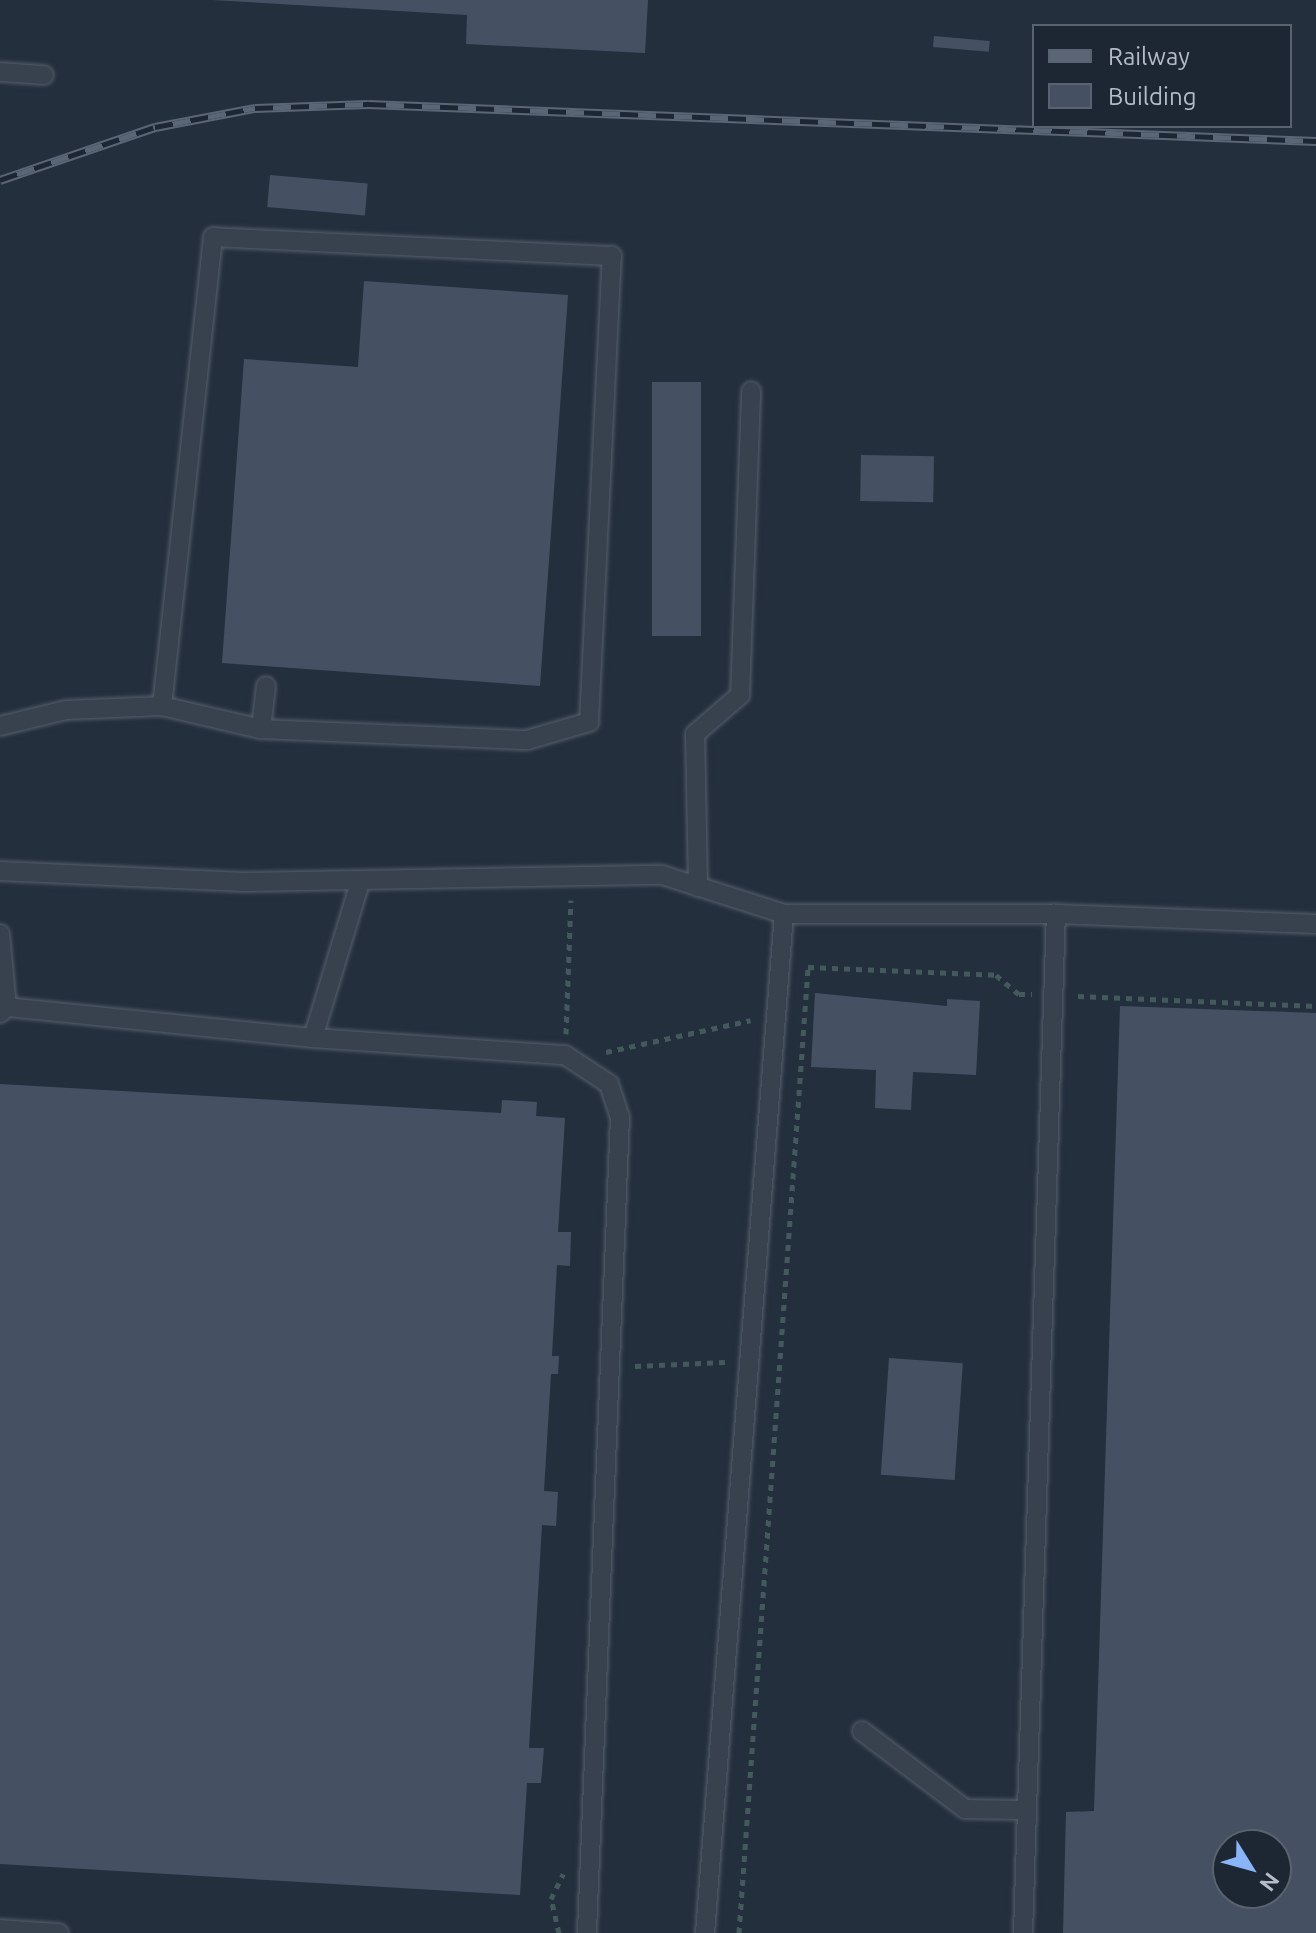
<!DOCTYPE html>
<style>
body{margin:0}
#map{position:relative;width:1316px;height:1933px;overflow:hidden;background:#242f3e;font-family:Ubuntu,sans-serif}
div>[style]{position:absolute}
.building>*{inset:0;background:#455162;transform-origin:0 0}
.path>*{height:5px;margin-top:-2.5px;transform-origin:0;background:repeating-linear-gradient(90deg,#44595c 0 6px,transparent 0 12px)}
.roads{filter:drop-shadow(0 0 2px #565f6c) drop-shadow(0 0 2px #565f6c)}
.lane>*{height:18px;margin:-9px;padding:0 9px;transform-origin:9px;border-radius:9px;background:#38414e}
.rail>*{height:9px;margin-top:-4.5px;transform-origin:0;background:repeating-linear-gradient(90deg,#1d2633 0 18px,#5a6575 0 36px);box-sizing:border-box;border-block:2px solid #5a6575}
span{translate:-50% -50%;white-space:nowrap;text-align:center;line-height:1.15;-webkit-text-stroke:7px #1d2633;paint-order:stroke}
.legend{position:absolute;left:1032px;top:24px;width:260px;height:104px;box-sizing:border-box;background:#1d2633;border:2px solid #59626f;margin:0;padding:10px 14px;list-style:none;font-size:24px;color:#b4bcc9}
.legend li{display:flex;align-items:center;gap:16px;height:40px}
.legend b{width:40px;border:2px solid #59626f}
.north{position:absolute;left:1212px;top:1829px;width:80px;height:80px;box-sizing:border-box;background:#1d2633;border:2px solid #59626f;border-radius:50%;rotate:127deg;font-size:22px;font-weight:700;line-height:32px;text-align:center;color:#b4bcc9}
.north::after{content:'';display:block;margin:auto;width:28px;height:36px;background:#8ab4f8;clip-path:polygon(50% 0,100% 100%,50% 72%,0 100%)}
</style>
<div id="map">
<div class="building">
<i style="clip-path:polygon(212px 0,648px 0,645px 53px,466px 44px,467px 15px)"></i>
<i style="left:934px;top:36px;width:56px;height:11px;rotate:5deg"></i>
<i style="left:270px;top:175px;width:98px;height:32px;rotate:5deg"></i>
<i style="clip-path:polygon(364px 281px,568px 295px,540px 686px,222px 663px,244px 359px,358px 367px)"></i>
<i style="left:652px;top:382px;width:49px;height:254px"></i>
<i style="left:861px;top:455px;width:73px;height:46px;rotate:1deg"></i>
<i style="clip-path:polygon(815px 993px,947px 1006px,947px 999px,980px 1001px,976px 1075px,913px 1072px,911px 1110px,875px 1108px,876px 1070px,811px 1067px)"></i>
<i style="clip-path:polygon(evenodd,1120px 1006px,1316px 1013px,1316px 1933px,1063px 1933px,1066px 1812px,1094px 1811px,1120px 1006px,1228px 1845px,1276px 1845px,1276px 1893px,1228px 1893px,1228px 1845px)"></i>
<i style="clip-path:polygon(0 1084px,501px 1113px,502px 1100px,537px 1102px,536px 1116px,565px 1118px,558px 1232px,571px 1232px,570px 1266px,557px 1265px,552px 1356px,559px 1356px,558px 1374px,551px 1374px,544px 1491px,558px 1492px,556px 1526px,542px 1525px,529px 1748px,544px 1748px,541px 1783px,527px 1783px,520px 1895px,0 1864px)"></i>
<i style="left:889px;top:1358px;width:74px;height:117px;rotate:4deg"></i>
</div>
<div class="path">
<i style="left:1078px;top:996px;width:238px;rotate:2.4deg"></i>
<i style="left:566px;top:1034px;width:134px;rotate:-87.9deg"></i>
<i style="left:606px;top:1052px;width:148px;rotate:-12.4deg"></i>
<i style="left:635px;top:1366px;width:90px;rotate:-2.5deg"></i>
<i style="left:559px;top:1933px;width:35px;rotate:-103deg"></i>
<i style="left:551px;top:1899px;width:28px;rotate:-64deg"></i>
<i style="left:739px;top:1933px;width:968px;rotate:-85.91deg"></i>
<i style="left:808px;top:967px;width:188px;rotate:2.4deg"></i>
<i style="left:996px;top:975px;width:30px;rotate:40deg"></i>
<i style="left:1019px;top:994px;width:13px"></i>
</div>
<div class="roads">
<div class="lane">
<i style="left:0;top:72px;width:44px;rotate:3.9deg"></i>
<i style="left:0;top:726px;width:68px;rotate:-13.6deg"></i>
<i style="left:66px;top:710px;width:96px;rotate:-2.4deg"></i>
<i style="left:162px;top:706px;width:102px;rotate:13.1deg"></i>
<i style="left:261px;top:729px;width:266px;rotate:2.4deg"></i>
<i style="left:527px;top:740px;width:65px;rotate:-16.2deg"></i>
<i style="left:589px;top:722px;width:467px;rotate:-87.2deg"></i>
<i style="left:612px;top:256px;width:399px;rotate:-177.3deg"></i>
<i style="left:213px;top:237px;width:472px;rotate:96.2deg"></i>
<i style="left:261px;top:729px;width:43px;rotate:-83.4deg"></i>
<i style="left:0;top:871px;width:244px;rotate:2.6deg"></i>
<i style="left:244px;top:882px;width:418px;rotate:-1deg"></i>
<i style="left:662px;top:875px;width:128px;rotate:17.7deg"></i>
<i style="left:784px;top:914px;width:272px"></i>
<i style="left:1056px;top:914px;width:260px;rotate:2.2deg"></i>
<i style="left:698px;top:887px;width:153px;rotate:-91.1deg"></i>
<i style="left:695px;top:734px;width:60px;rotate:-40.9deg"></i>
<i style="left:740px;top:695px;width:304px;rotate:-87.9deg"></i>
<i style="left:0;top:934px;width:73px;rotate:84.5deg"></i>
<i style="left:0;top:1013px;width:9px;rotate:-41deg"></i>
<i style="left:7px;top:1007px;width:308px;rotate:5.8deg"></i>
<i style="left:313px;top:1038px;width:253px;rotate:3.9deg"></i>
<i style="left:565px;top:1055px;width:53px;rotate:33.4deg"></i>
<i style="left:609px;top:1084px;width:35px;rotate:72deg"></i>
<i style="left:620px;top:1117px;width:817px;rotate:92.32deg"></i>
<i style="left:313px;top:1038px;width:163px;rotate:-73.2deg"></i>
<i style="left:862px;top:1731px;width:129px;rotate:37.1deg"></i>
<i style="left:965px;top:1809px;width:59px;rotate:1deg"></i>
<i style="left:0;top:1929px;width:59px;rotate:3.9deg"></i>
<i style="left:705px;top:1933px;width:1022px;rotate:-85.57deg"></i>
<i style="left:1023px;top:1933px;width:1020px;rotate:-88.15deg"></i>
</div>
</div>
<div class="rail">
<i style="left:0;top:180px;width:164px;rotate:-18.9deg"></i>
<i style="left:155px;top:127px;width:102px;rotate:-10.8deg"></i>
<i style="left:255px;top:108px;width:113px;rotate:-2deg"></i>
<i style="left:368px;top:104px;width:949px;rotate:2.24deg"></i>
</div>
<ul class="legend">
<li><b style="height:10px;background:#5a6575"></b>Railway</li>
<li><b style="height:22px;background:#455162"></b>Building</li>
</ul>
<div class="north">N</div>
</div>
